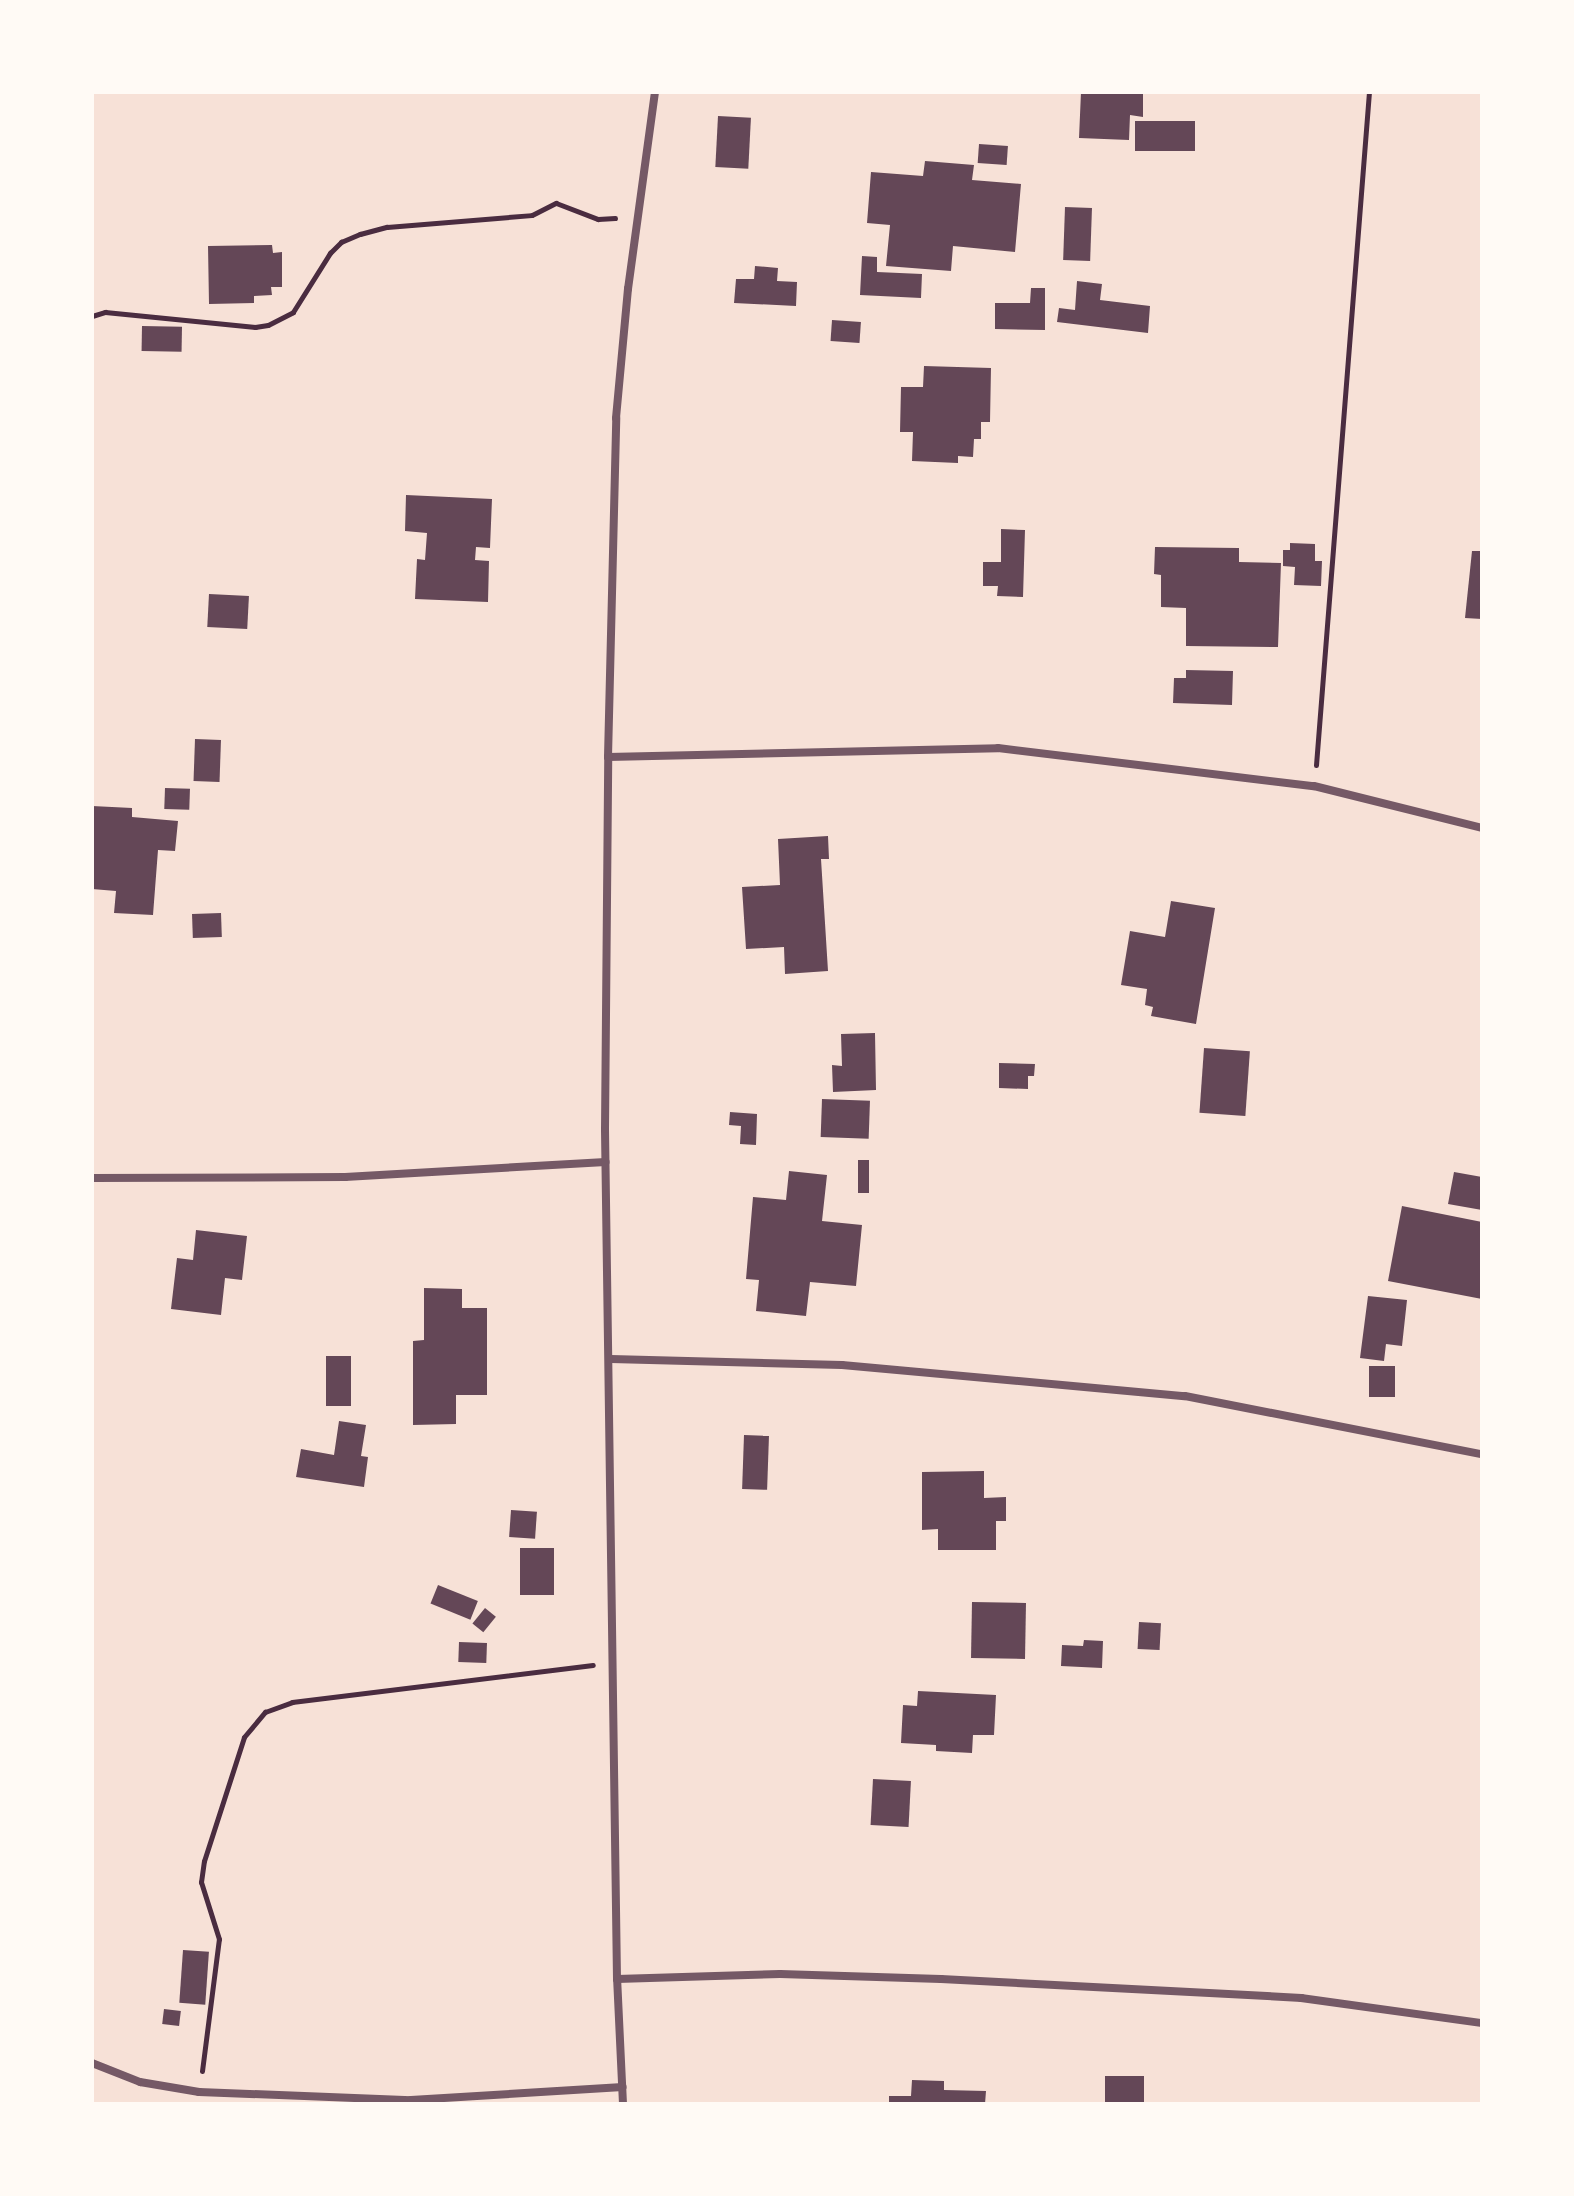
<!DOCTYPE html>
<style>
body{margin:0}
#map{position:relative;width:1574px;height:2196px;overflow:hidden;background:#f7e1d7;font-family:"Roboto Condensed",sans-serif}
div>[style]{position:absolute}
.building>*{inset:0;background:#644757;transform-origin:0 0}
.path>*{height:5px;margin:-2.5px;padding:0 2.5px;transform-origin:2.5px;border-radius:2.5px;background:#4a2c40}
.minor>*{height:8px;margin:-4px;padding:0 4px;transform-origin:4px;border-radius:4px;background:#755966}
span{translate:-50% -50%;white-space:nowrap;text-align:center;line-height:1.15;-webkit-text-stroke:8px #fffaf5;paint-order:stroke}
.frame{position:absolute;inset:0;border:94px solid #fffaf5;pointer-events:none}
</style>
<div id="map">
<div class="building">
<i style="clip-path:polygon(1081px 92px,1143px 92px,1143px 117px,1130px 115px,1129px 140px,1079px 138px)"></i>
<i style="left:718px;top:116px;width:33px;height:51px;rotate:3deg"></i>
<i style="left:1135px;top:121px;width:60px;height:30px"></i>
<i style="left:979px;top:144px;width:29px;height:19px;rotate:4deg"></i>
<i style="clip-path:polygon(925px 161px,974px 165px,972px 180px,1021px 184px,1015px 252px,953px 246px,951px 271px,886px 266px,890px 225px,867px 223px,871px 172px,923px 176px)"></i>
<i style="left:1065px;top:207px;width:27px;height:53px;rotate:2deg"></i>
<i style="clip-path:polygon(272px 245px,273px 253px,282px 252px,282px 287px,271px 287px,272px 295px,254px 296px,254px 303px,209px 304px,208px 246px)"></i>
<i style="clip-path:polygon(862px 256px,877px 257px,877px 272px,922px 274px,921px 298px,860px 295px)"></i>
<i style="clip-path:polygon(755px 266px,778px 268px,777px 281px,797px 282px,796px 306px,734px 303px,736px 279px,754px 279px)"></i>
<i style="clip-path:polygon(1077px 281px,1102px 284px,1100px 300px,1150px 306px,1148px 333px,1057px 322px,1059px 308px,1075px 310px)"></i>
<i style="clip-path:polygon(1031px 288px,1045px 288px,1045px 330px,995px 329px,995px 303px,1030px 303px)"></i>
<i style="left:832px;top:320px;width:29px;height:21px;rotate:4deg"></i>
<i style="left:142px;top:326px;width:40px;height:25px;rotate:1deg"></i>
<i style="clip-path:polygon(924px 366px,991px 368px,990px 422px,981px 422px,981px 439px,974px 439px,973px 457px,958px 456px,958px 463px,912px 461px,913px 432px,900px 432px,901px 387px,923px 387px)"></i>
<i style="clip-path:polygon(406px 495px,492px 499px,490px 548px,476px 547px,475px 560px,489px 561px,488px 602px,415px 599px,417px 559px,425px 560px,427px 533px,405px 531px)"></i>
<i style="clip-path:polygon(1001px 529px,1025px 530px,1023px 597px,997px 596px,998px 586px,983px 586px,983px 562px,1001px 562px)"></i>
<i style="clip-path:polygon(1290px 543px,1315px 544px,1315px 561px,1322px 561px,1321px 586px,1294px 585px,1295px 567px,1283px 566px,1283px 550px,1290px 550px)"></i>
<i style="clip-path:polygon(1155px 547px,1239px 548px,1239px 562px,1281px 563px,1278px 647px,1186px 646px,1186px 608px,1161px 607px,1161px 575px,1154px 574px)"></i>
<i style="clip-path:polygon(1472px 551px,1482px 551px,1482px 619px,1465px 618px)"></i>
<i style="left:209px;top:594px;width:40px;height:33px;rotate:3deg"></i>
<i style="clip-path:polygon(1186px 670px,1233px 671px,1232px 705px,1173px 703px,1174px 678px,1186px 678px)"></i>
<i style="left:195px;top:739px;width:26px;height:42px;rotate:2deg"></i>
<i style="left:165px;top:788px;width:25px;height:21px;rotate:2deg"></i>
<i style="clip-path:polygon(92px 806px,132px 808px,132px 817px,178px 821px,175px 851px,158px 850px,153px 915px,114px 913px,116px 891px,92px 889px)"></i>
<i style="clip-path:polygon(828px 836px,829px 859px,821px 859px,828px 971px,785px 974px,784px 947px,746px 949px,742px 887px,780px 885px,778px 839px)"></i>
<i style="clip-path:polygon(1171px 901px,1215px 908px,1196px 1024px,1151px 1016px,1153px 1007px,1145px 1005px,1147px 989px,1121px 985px,1130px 931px,1165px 937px)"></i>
<i style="left:221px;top:913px;width:24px;height:29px;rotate:88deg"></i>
<i style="clip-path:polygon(875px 1033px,876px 1090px,833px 1092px,832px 1065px,842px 1066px,841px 1034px)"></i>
<i style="left:1204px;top:1048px;width:46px;height:65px;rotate:4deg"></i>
<i style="clip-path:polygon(999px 1063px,1035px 1064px,1034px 1076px,1028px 1076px,1028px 1089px,999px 1088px)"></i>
<i style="left:822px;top:1099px;width:48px;height:38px;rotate:2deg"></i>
<i style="clip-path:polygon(730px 1112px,757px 1114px,756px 1145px,740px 1144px,741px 1126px,729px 1125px)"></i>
<i style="left:858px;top:1160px;width:11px;height:33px"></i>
<i style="clip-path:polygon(789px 1171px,827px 1175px,822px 1221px,862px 1225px,856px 1286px,810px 1282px,806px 1316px,756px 1311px,759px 1280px,746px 1279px,753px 1197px,786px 1200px)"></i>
<i style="clip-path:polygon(1454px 1172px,1482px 1177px,1482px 1210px,1448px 1204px)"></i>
<i style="clip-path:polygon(1402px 1206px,1482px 1222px,1482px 1299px,1388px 1281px)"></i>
<i style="clip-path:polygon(196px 1230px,247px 1236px,242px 1280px,225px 1278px,221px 1315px,171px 1309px,177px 1258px,193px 1260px)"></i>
<i style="clip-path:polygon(424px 1288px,462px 1289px,462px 1308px,487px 1308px,487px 1395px,456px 1395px,456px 1424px,413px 1425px,413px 1341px,424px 1340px)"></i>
<i style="clip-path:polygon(1368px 1296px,1407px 1300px,1402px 1346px,1386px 1344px,1384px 1361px,1360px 1358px)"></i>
<i style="left:326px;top:1356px;width:25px;height:50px"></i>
<i style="left:1395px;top:1366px;width:31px;height:26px;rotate:90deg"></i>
<i style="clip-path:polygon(339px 1421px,366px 1425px,361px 1456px,368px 1457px,364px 1487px,296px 1477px,301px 1449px,334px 1455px)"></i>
<i style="left:744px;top:1435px;width:25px;height:54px;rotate:2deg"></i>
<i style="clip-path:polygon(984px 1471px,984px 1498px,1006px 1497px,1006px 1521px,996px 1521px,996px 1550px,938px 1550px,938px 1529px,922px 1530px,922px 1472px)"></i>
<i style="left:511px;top:1510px;width:26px;height:27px;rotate:4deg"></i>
<i style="left:554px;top:1548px;width:47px;height:34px;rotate:90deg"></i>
<i style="left:438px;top:1585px;width:43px;height:20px;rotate:22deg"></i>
<i style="left:972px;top:1602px;width:54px;height:56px;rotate:1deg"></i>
<i style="left:485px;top:1608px;width:14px;height:20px;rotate:39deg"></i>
<i style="left:1139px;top:1622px;width:22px;height:27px;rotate:3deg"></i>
<i style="clip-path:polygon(1084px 1640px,1103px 1641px,1102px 1668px,1061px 1666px,1062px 1645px,1083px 1646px)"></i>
<i style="left:459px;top:1642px;width:28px;height:20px;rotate:2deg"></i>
<i style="clip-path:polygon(918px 1691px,996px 1695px,994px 1735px,973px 1735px,972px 1753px,936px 1751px,936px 1745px,901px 1743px,903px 1705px,917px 1706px)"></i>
<i style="left:873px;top:1779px;width:38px;height:46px;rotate:3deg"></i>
<i style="left:183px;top:1950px;width:26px;height:53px;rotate:4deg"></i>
<i style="left:164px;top:2009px;width:17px;height:15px;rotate:7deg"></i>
<i style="left:1144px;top:2076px;width:28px;height:39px;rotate:90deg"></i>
<i style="clip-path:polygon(912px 2080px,944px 2081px,944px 2090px,986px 2091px,985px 2104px,889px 2104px,889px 2096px,911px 2096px)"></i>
</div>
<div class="path">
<i style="left:92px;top:316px;width:14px;rotate:-17deg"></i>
<i style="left:105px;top:312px;width:151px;rotate:5.7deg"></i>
<i style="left:255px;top:327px;width:13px;rotate:-9deg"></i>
<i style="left:268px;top:325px;width:28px;rotate:-27deg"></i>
<i style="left:293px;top:312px;width:70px;rotate:-57.9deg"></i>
<i style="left:330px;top:253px;width:16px;rotate:-45deg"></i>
<i style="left:341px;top:242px;width:21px;rotate:-23deg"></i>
<i style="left:360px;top:234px;width:28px;rotate:-15deg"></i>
<i style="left:387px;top:227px;width:145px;rotate:-4.7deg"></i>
<i style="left:532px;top:215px;width:27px;rotate:-27deg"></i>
<i style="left:556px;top:203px;width:45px;rotate:20.9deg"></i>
<i style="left:598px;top:219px;width:17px;rotate:-3deg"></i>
<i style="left:1316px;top:765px;width:675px;rotate:-85.5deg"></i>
<i style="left:202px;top:2071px;width:133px;rotate:-82.7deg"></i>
<i style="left:219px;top:1939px;width:60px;rotate:-107.5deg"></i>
<i style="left:201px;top:1882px;width:21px;rotate:-82deg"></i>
<i style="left:204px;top:1861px;width:130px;rotate:-72.1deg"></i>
<i style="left:244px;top:1737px;width:33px;rotate:-50deg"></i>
<i style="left:265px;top:1712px;width:29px;rotate:-20deg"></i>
<i style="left:292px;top:1702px;width:303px;rotate:-7deg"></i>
</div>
<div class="minor">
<i style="left:608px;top:757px;width:390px;rotate:-1.3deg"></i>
<i style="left:998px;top:748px;width:318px;rotate:6.9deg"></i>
<i style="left:1314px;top:786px;width:173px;rotate:14deg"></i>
<i style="left:92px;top:1178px;width:253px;rotate:-0.2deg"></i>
<i style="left:345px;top:1177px;width:261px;rotate:-3.3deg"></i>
<i style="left:611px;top:1359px;width:231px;rotate:1.5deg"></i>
<i style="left:842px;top:1365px;width:344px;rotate:5.2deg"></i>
<i style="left:1185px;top:1396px;width:303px;rotate:11.1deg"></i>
<i style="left:617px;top:1979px;width:163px;rotate:-1.8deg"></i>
<i style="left:780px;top:1974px;width:161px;rotate:1.8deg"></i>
<i style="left:941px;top:1979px;width:361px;rotate:3deg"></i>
<i style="left:1301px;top:1998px;width:183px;rotate:7.9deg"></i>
<i style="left:92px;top:2063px;width:52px;rotate:21.6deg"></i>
<i style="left:140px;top:2082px;width:60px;rotate:9.6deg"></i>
<i style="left:199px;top:2092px;width:212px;rotate:2.2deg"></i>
<i style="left:411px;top:2100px;width:212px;rotate:-3.5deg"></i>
<i style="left:623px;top:2104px;width:125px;rotate:-92.7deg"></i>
<i style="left:617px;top:1979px;width:850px;rotate:-90.81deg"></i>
<i style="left:605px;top:1129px;width:372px;rotate:-89.5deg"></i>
<i style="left:608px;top:757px;width:339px;rotate:-88.6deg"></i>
<i style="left:616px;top:418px;width:130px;rotate:-84.7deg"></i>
<i style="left:628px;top:289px;width:199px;rotate:-82.2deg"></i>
</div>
<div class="frame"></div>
</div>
